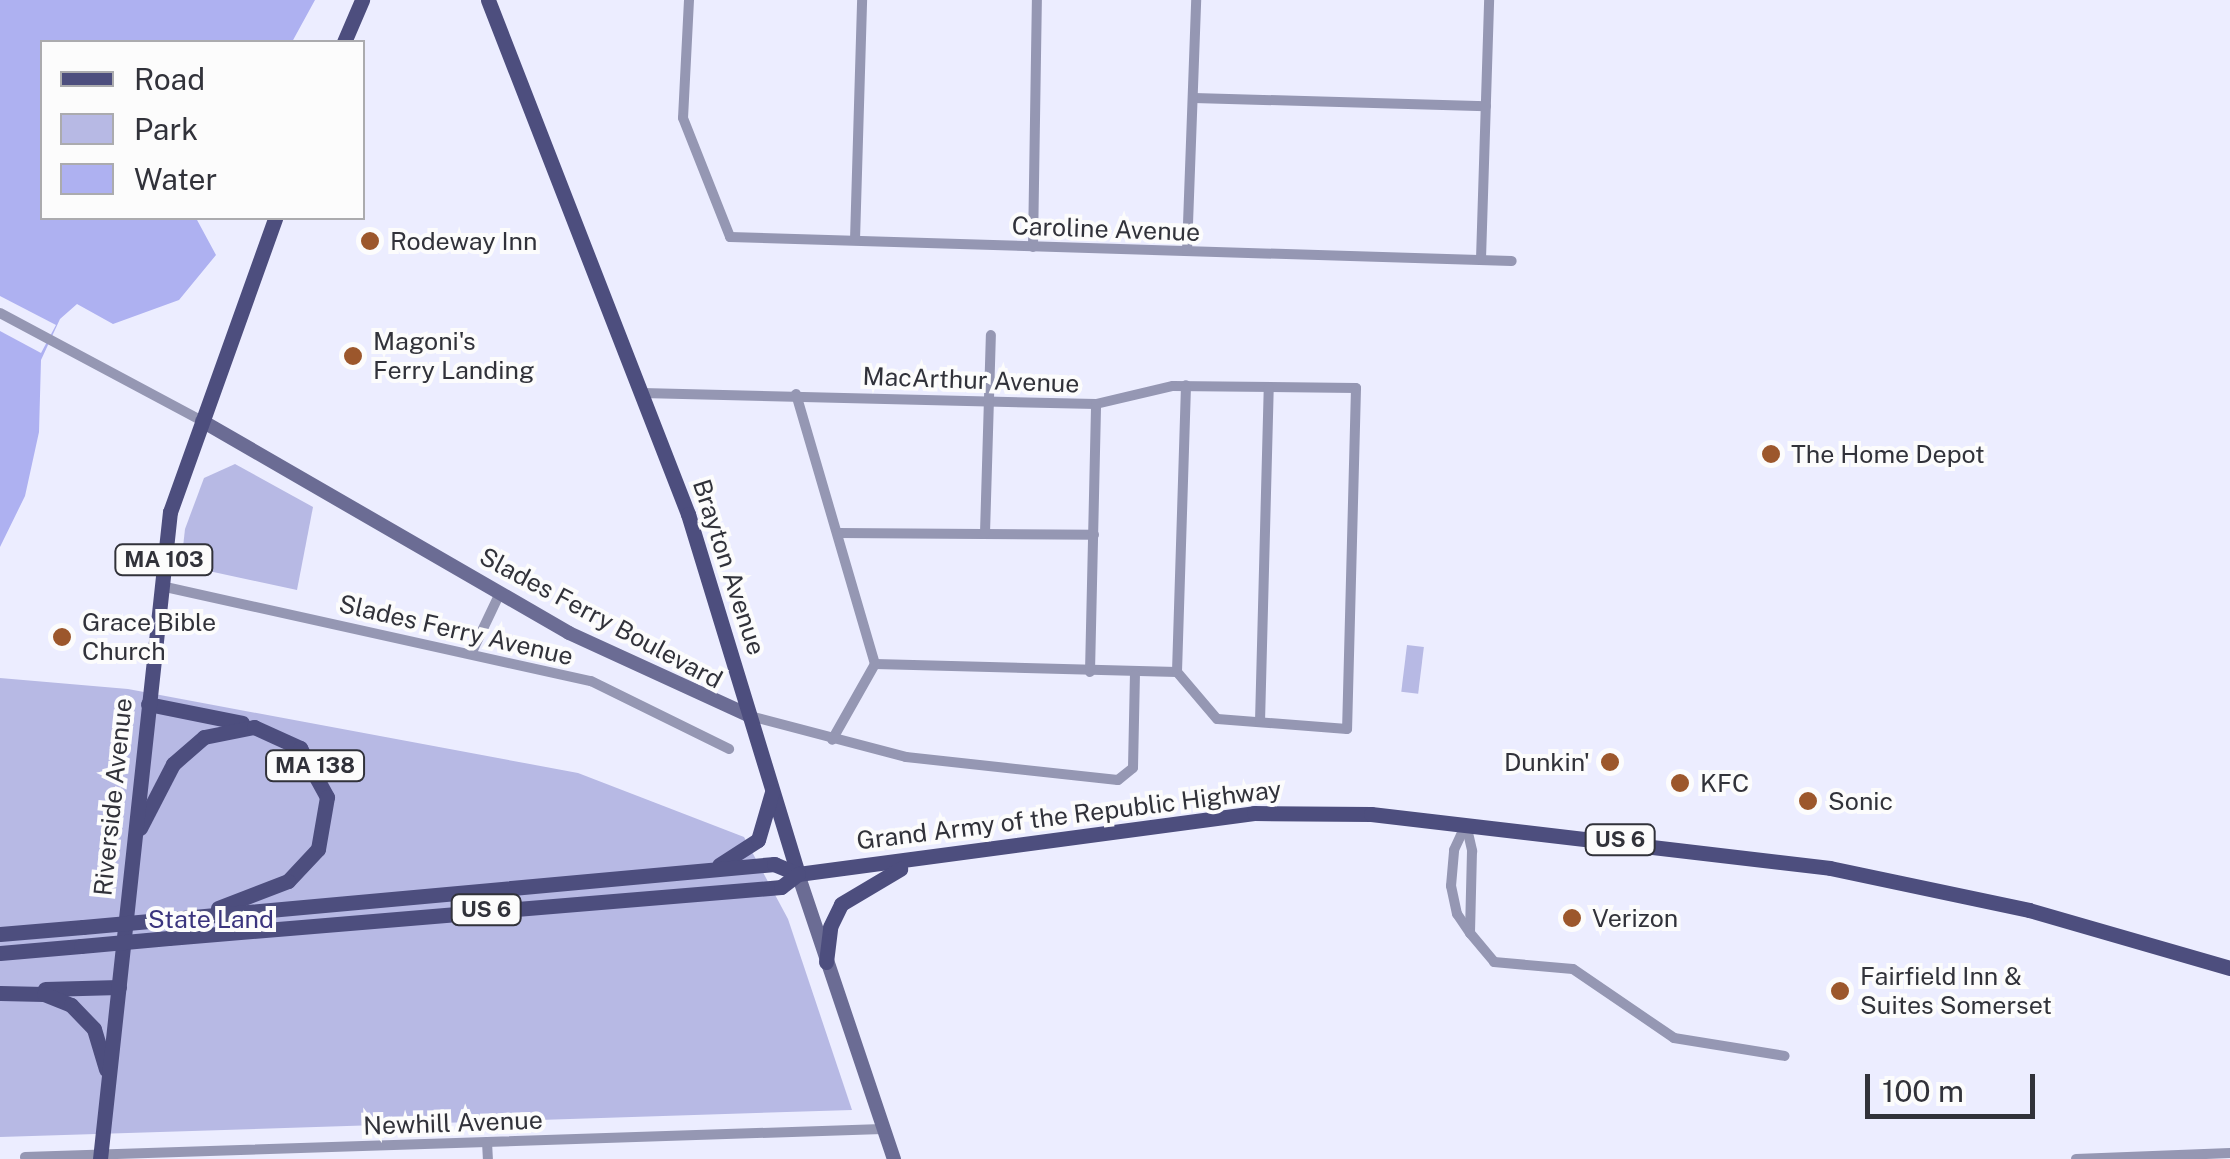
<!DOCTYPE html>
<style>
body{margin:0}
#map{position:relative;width:2230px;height:1159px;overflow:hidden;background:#ecedff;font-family:"Public Sans",sans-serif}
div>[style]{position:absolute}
.green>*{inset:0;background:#b7b9e4;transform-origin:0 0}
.water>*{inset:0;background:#aeb1f1}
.pier>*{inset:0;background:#ecedff}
.street>*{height:10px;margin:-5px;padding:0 5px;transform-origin:5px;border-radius:5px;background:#9597b3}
.secondary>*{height:14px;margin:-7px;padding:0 7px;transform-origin:7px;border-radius:7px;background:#6b6c94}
.primary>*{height:15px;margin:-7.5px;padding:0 7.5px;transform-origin:7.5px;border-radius:7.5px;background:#4d4e7e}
.primary-bridge>*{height:15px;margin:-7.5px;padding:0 7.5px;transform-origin:7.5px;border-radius:7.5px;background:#4d4e7e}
.dots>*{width:28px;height:28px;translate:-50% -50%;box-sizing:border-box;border:5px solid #fcfcfc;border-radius:50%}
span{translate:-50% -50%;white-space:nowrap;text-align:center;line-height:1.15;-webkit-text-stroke:8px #fcfcfc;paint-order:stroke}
.shield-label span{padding:2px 8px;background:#fcfcfc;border:2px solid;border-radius:8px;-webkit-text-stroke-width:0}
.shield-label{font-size:22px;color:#31323a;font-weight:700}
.street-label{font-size:25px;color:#31323a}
.poi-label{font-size:25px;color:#31323a}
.left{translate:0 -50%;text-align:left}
.right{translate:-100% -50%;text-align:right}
.park-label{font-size:25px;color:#3a347e}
.legend{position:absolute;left:40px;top:40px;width:325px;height:180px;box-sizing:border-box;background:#fcfcfc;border:2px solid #ababae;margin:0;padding:12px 18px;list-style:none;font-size:30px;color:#31323a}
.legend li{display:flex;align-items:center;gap:20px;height:50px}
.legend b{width:50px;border:2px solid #ababae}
.scale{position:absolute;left:1865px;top:1074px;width:170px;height:45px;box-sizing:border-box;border:5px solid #31323a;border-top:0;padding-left:12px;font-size:30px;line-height:35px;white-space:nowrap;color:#31323a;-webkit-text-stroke:8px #fcfcfc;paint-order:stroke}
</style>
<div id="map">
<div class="green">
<i style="clip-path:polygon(235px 464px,313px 507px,297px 590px,181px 565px,185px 529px,204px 478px)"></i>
<i style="left:1407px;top:645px;width:17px;height:47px;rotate:7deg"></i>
<i style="clip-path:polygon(0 678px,128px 689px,578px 773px,744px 837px,788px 919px,852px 1110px,0 1137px)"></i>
</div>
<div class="water">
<i style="clip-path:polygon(0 0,315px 0,292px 42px,42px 42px,42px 218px,196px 218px,216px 255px,179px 300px,113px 324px,77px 304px,60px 319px,41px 360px,39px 432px,25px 496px,0 547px)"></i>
</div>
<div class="pier">
<i style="clip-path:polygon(0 296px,56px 325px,41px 353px,0 331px)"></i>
</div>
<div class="street">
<i style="left:689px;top:0;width:118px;rotate:92.9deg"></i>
<i style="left:683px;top:118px;width:128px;rotate:68.4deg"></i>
<i style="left:730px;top:237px;width:782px;rotate:1.76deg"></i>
<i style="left:1194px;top:98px;width:292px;rotate:1.6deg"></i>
<i style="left:855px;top:240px;width:240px;rotate:-88.3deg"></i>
<i style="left:1033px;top:247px;width:247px;rotate:-89.1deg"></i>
<i style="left:1187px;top:251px;width:251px;rotate:-87.9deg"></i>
<i style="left:1481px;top:259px;width:259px;rotate:-88.2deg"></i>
<i style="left:0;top:313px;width:229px;rotate:28.1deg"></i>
<i style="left:642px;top:393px;width:454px;rotate:1.4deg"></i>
<i style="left:1096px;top:404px;width:79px;rotate:-13.2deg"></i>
<i style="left:1173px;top:386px;width:183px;rotate:0.6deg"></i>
<i style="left:1356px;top:388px;width:341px;rotate:91.5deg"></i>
<i style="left:1347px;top:729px;width:130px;rotate:-175.6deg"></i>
<i style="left:1217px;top:719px;width:62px;rotate:-130.4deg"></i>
<i style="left:1177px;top:672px;width:302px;rotate:-178.5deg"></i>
<i style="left:796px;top:394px;width:281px;rotate:73.7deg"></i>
<i style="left:875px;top:664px;width:87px;rotate:119.5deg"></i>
<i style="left:838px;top:533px;width:256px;rotate:0.4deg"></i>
<i style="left:985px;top:533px;width:198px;rotate:-88.3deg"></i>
<i style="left:161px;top:586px;width:440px;rotate:12.5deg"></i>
<i style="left:591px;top:681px;width:154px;rotate:26.2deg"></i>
<i style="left:471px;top:654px;width:68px;rotate:-64.6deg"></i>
<i style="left:1090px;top:672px;width:268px;rotate:-88.7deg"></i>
<i style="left:1177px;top:672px;width:287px;rotate:-88.2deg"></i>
<i style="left:750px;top:716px;width:161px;rotate:14.7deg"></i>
<i style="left:906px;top:757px;width:213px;rotate:6.2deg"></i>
<i style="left:1118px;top:780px;width:19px;rotate:-39deg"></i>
<i style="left:1133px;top:768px;width:93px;rotate:-88.8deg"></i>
<i style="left:1260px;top:722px;width:335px;rotate:-88.5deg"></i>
<i style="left:1466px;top:824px;width:28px;rotate:77deg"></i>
<i style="left:1472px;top:851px;width:82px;rotate:91.4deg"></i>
<i style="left:1470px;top:933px;width:23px;rotate:-124deg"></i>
<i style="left:1457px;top:914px;width:29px;rotate:-102deg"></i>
<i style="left:1451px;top:886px;width:36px;rotate:-85deg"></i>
<i style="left:1454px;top:850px;width:29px;rotate:-65deg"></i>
<i style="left:1470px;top:933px;width:38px;rotate:50deg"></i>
<i style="left:1494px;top:962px;width:79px;rotate:5.1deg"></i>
<i style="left:1573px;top:969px;width:122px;rotate:34.3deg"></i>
<i style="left:1674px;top:1038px;width:112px;rotate:9.2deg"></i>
<i style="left:487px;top:1142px;width:17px;rotate:87deg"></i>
<i style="left:25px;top:1157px;width:858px;rotate:-1.87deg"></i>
<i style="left:2076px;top:1159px;width:154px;rotate:-2.2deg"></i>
</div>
<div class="secondary">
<i style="left:202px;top:421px;width:424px;rotate:30deg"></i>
<i style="left:569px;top:633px;width:199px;rotate:24.6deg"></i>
<i style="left:798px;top:874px;width:301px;rotate:71.4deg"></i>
</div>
<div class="primary">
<i style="left:488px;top:0;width:552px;rotate:68.74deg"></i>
<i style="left:688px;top:514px;width:376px;rotate:73deg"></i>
<i style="left:344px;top:42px;width:46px;rotate:-66.8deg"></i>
<i style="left:148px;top:704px;width:96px;rotate:11.4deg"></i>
<i style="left:140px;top:828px;width:72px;rotate:-62.7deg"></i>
<i style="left:173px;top:764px;width:41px;rotate:-41.1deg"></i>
<i style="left:204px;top:737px;width:51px;rotate:-11.3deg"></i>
<i style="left:254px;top:727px;width:51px;rotate:24.5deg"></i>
<i style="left:300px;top:748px;width:56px;rotate:61.1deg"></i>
<i style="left:327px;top:797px;width:53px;rotate:99.8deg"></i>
<i style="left:318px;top:849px;width:44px;rotate:133.2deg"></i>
<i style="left:288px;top:881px;width:75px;rotate:158.9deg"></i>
<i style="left:719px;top:865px;width:46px;rotate:-32.7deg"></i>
<i style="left:758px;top:840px;width:50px;rotate:-73.7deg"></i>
<i style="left:798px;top:874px;width:460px;rotate:-7.6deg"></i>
<i style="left:1254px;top:813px;width:117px;rotate:0.5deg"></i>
<i style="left:1371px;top:814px;width:462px;rotate:6.7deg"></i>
<i style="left:1830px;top:868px;width:203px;rotate:11.9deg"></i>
<i style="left:2029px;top:910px;width:209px;rotate:16.1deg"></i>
<i style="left:172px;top:919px;width:605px;rotate:-5.22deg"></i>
<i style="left:774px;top:864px;width:26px;rotate:23deg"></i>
<i style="left:0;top:934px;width:83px;rotate:-4.8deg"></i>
<i style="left:169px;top:938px;width:614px;rotate:-4.76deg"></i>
<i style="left:781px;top:887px;width:21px;rotate:-37deg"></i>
<i style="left:0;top:953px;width:81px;rotate:-4.9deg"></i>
<i style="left:826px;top:962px;width:35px;rotate:-83deg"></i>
<i style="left:830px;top:927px;width:25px;rotate:-64deg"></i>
<i style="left:841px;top:904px;width:69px;rotate:-30.7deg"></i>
<i style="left:45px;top:989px;width:74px;rotate:-1.5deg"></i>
<i style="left:0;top:993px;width:44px;rotate:1.3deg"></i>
<i style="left:44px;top:994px;width:29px;rotate:22deg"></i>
<i style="left:71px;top:1005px;width:33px;rotate:46deg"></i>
<i style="left:94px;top:1029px;width:42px;rotate:73.3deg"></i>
<i style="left:100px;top:1159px;width:651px;rotate:-83.83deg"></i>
<i style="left:170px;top:512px;width:312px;rotate:-70.3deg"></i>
</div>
<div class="primary-bridge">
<i style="left:83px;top:927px;width:89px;rotate:-5.1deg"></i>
<i style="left:81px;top:946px;width:88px;rotate:-5.2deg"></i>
</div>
<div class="dots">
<i style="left:370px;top:241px;background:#9c572c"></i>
<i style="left:353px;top:356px;background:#9c572c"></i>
<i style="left:1771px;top:454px;background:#9c572c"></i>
<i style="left:62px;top:637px;background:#9c572c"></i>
<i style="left:1610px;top:762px;background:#9c572c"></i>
<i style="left:1680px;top:783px;background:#9c572c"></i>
<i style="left:1808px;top:801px;background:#9c572c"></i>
<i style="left:1572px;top:918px;background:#9c572c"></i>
<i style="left:1840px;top:991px;background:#9c572c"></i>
</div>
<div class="shield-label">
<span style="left:164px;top:560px">MA 103</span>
<span style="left:315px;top:766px">MA 138</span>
<span style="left:1620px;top:840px">US 6</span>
<span style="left:486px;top:910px">US 6</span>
</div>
<div class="street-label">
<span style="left:1106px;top:229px;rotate:2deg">Caroline Avenue</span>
<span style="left:971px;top:380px;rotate:2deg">MacArthur Avenue</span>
<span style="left:729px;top:567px;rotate:72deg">Brayton Avenue</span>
<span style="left:601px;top:618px;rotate:28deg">Slades Ferry Boulevard</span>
<span style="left:456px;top:630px;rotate:13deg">Slades Ferry Avenue</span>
<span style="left:113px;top:797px;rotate:-84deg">Riverside Avenue</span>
<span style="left:1069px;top:815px;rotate:-7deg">Grand Army of the Republic Highway</span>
<span style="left:453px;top:1123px;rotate:-2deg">Newhill Avenue</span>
</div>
<div class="poi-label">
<span class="left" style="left:390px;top:241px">Rodeway Inn</span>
<span class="left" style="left:373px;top:356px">Magoni's<br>Ferry Landing</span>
<span class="left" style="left:1791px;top:454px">The Home Depot</span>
<span class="left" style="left:82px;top:637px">Grace Bible<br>Church</span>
<span class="right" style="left:1590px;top:762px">Dunkin'</span>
<span class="left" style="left:1700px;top:783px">KFC</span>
<span class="left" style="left:1828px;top:801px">Sonic</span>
<span class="left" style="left:1592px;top:918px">Verizon</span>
<span class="left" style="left:1860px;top:991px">Fairfield Inn &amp;<br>Suites Somerset</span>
</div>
<div class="park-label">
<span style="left:211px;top:919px">State Land</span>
</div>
<ul class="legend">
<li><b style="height:12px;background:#4d4e7e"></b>Road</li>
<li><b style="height:28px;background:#b7b9e4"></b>Park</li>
<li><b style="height:28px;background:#aeb1f1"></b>Water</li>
</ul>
<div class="scale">100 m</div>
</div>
